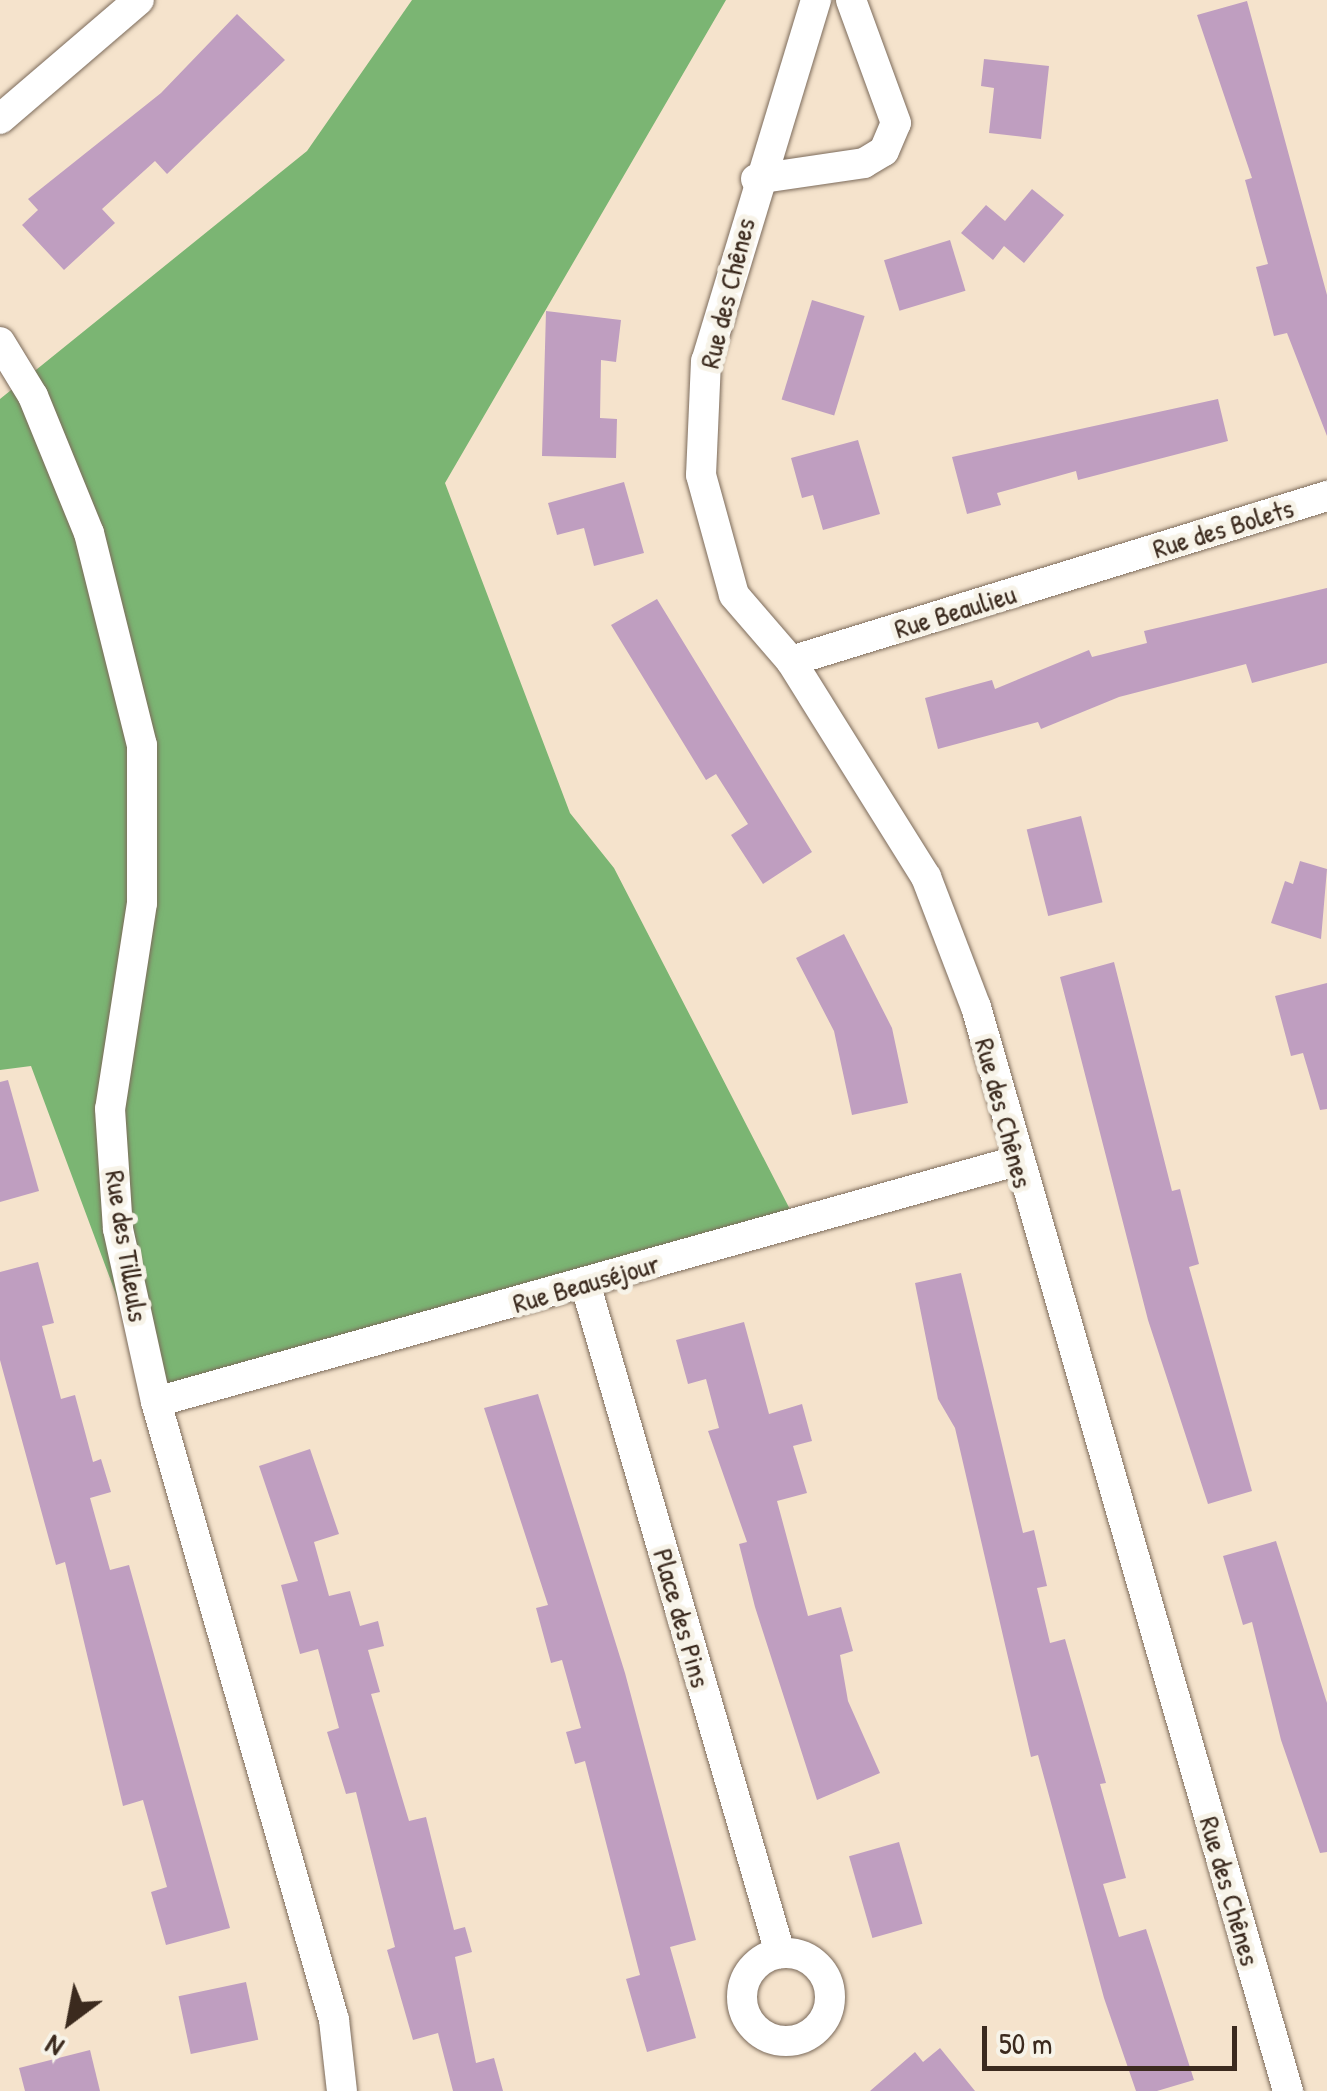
<!DOCTYPE html>
<meta charset="utf-8">
<style>
body{margin:0}
#map{position:relative;width:1327px;height:2091px;overflow:hidden;background:#f5e3cc;font-family:"Patrick Hand",sans-serif}
div>[style]{position:absolute}
.forest>*{inset:0;background:#7bb573}
.building>*{inset:0;background:#bf9ec0;transform-origin:0 0}
.roads{filter:drop-shadow(0 0 2px #7c6b5b) drop-shadow(0 0 2px #7c6b5b)}
.minor>*{height:30px;margin:-15px;padding:0 15px;transform-origin:15px;border-radius:15px;background:#fff}
.minor>.ring{margin:-15px;padding:0;box-sizing:content-box;background:none;border:30px solid #fff;border-radius:50%}
span{translate:-50% -50%;white-space:nowrap;text-align:center;line-height:1.15;-webkit-text-stroke:10px #f7f3e8;paint-order:stroke}
.street-label{font-size:28px;color:#3b2a1e}
.north{position:absolute;left:20px;top:1971px;width:100px;height:100px;-webkit-text-stroke:8px #f7f3e8;paint-order:stroke;rotate:212deg;font-size:28px;font-weight:700;line-height:40px;text-align:center;color:#3b2a1e}
.north::after{content:'';display:block;margin:auto;width:35px;height:45px;background:#3b2a1e;clip-path:polygon(50% 0,100% 100%,50% 72%,0 100%)}
.scale{position:absolute;left:982px;top:2026px;width:255px;height:45px;box-sizing:border-box;border:5px solid #3b2a1e;border-top:0;padding-left:12px;font-size:30px;line-height:35px;white-space:nowrap;color:#3b2a1e;-webkit-text-stroke:8px #f7f3e8;paint-order:stroke}
</style>
<div id="map">
<div class="forest">
<i style="clip-path:polygon(412px 0,726px 0,445px 483px,570px 813px,614px 868px,797px 1223px,156px 1402px,31px 1066px,0 1070px,0 399px,307px 151px)"></i>
</div>
<div class="building">
<i style="clip-path:polygon(1247px 1px,1327px 295px,1327px 436px,1287px 333px,1274px 336px,1256px 267px,1268px 264px,1245px 180px,1252px 178px,1197px 15px)"></i>
<i style="clip-path:polygon(237px 14px,285px 60px,167px 174px,155px 161px,102px 209px,115px 223px,64px 270px,22px 225px,38px 210px,28px 199px,161px 93px)"></i>
<i style="clip-path:polygon(984px 59px,1049px 66px,1041px 139px,989px 133px,994px 88px,981px 86px)"></i>
<i style="clip-path:polygon(1032px 189px,1064px 215px,1024px 263px,1004px 246px,993px 260px,961px 233px,986px 205px,1005px 221px)"></i>
<i style="left:950px;top:240px;width:53px;height:69px;rotate:73deg"></i>
<i style="left:812px;top:300px;width:55px;height:104px;rotate:17deg"></i>
<i style="clip-path:polygon(546px 311px,621px 320px,616px 362px,601px 360px,600px 418px,617px 419px,616px 458px,542px 456px)"></i>
<i style="clip-path:polygon(1218px 399px,1228px 441px,1078px 480px,1076px 471px,997px 493px,1001px 505px,967px 514px,952px 457px)"></i>
<i style="clip-path:polygon(858px 440px,880px 514px,823px 530px,813px 495px,802px 498px,791px 458px)"></i>
<i style="clip-path:polygon(624px 482px,644px 553px,594px 566px,584px 528px,557px 535px,548px 503px)"></i>
<i style="clip-path:polygon(1327px 588px,1327px 663px,1252px 683px,1246px 664px,1119px 697px,1041px 729px,1038px 722px,938px 749px,925px 698px,992px 680px,995px 689px,1089px 650px,1092px 657px,1147px 643px,1144px 631px)"></i>
<i style="clip-path:polygon(657px 599px,812px 852px,763px 884px,731px 835px,748px 824px,716px 774px,706px 780px,611px 625px)"></i>
<i style="left:1081px;top:816px;width:89px;height:56px;rotate:76deg"></i>
<i style="clip-path:polygon(1300px 861px,1327px 869px,1321px 939px,1271px 923px,1285px 881px,1293px 884px)"></i>
<i style="clip-path:polygon(844px 934px,892px 1028px,908px 1103px,852px 1115px,834px 1031px,796px 958px)"></i>
<i style="clip-path:polygon(1114px 962px,1172px 1191px,1180px 1189px,1199px 1264px,1189px 1267px,1252px 1491px,1208px 1504px,1148px 1320px,1060px 977px)"></i>
<i style="clip-path:polygon(1327px 983px,1327px 1109px,1320px 1110px,1303px 1053px,1291px 1056px,1275px 996px)"></i>
<i style="clip-path:polygon(8px 1080px,39px 1191px,0 1202px,0 1082px)"></i>
<i style="clip-path:polygon(38px 1262px,54px 1323px,42px 1326px,61px 1399px,75px 1395px,93px 1462px,101px 1459px,111px 1492px,90px 1498px,110px 1570px,129px 1565px,230px 1928px,166px 1945px,151px 1892px,167px 1887px,143px 1800px,123px 1806px,65px 1562px,56px 1565px,0 1360px,0 1272px)"></i>
<i style="clip-path:polygon(961px 1273px,1023px 1533px,1034px 1530px,1047px 1586px,1037px 1588px,1050px 1643px,1065px 1639px,1106px 1783px,1100px 1784px,1126px 1878px,1103px 1884px,1119px 1937px,1146px 1929px,1194px 2080px,1157px 2091px,1136px 2091px,1104px 1998px,1038px 1755px,1031px 1757px,955px 1428px,938px 1399px,915px 1283px)"></i>
<i style="clip-path:polygon(744px 1322px,769px 1414px,802px 1404px,812px 1441px,793px 1446px,807px 1493px,777px 1501px,808px 1616px,841px 1607px,853px 1651px,840px 1655px,848px 1701px,880px 1773px,817px 1800px,755px 1607px,739px 1544px,747px 1542px,708px 1431px,719px 1428px,706px 1379px,688px 1384px,676px 1340px)"></i>
<i style="clip-path:polygon(538px 1394px,625px 1673px,696px 1940px,670px 1947px,696px 2038px,647px 2052px,626px 1979px,640px 1975px,585px 1761px,575px 1764px,566px 1732px,581px 1728px,562px 1660px,551px 1663px,536px 1608px,548px 1605px,484px 1408px)"></i>
<i style="clip-path:polygon(310px 1449px,339px 1534px,314px 1542px,329px 1596px,350px 1591px,360px 1626px,378px 1621px,384px 1646px,368px 1650px,380px 1692px,371px 1694px,409px 1821px,426px 1817px,454px 1930px,465px 1927px,472px 1952px,455px 1957px,476px 2063px,494px 2058px,503px 2091px,453px 2091px,438px 2033px,413px 2040px,387px 1950px,395px 1947px,356px 1792px,346px 1794px,327px 1732px,339px 1728px,318px 1649px,300px 1654px,281px 1585px,298px 1581px,259px 1466px)"></i>
<i style="clip-path:polygon(1276px 1541px,1327px 1703px,1327px 1852px,1320px 1853px,1281px 1740px,1252px 1622px,1243px 1625px,1223px 1556px)"></i>
<i style="left:899px;top:1842px;width:85px;height:52px;rotate:74deg"></i>
<i style="left:246px;top:1982px;width:59px;height:69px;rotate:78deg"></i>
<i style="clip-path:polygon(940px 2048px,975px 2091px,870px 2091px,915px 2052px,923px 2062px)"></i>
<i style="clip-path:polygon(90px 2050px,100px 2091px,25px 2091px,19px 2068px)"></i>
</div>
<div class="roads">
<div class="minor">
<i style="left:816px;top:0;width:377px;rotate:106.9deg"></i>
<i style="left:706px;top:361px;width:114px;rotate:92.5deg"></i>
<i style="left:701px;top:475px;width:124px;rotate:74.6deg"></i>
<i style="left:734px;top:595px;width:87px;rotate:49.2deg"></i>
<i style="left:791px;top:661px;width:255px;rotate:58deg"></i>
<i style="left:926px;top:877px;width:139px;rotate:69deg"></i>
<i style="left:976px;top:1007px;width:1128px;rotate:73.94deg"></i>
<i style="left:0;top:119px;width:183px;rotate:-40.6deg"></i>
<i style="left:756px;top:179px;width:109px;rotate:-8.4deg"></i>
<i style="left:864px;top:163px;width:23px;rotate:-31deg"></i>
<i style="left:884px;top:151px;width:30px;rotate:-67deg"></i>
<i style="left:896px;top:123px;width:131px;rotate:-110.1deg"></i>
<i style="left:0;top:342px;width:63px;rotate:58.6deg"></i>
<i style="left:33px;top:396px;width:148px;rotate:67.8deg"></i>
<i style="left:89px;top:533px;width:219px;rotate:76deg"></i>
<i style="left:142px;top:745px;width:158px;rotate:90deg"></i>
<i style="left:142px;top:903px;width:208px;rotate:98.8deg"></i>
<i style="left:110px;top:1109px;width:120px;rotate:86.2deg"></i>
<i style="left:118px;top:1229px;width:177px;rotate:77.6deg"></i>
<i style="left:156px;top:1402px;width:643px;rotate:73.93deg"></i>
<i style="left:334px;top:2020px;width:71px;rotate:83.6deg"></i>
<i style="left:791px;top:661px;width:561px;rotate:-17.11deg"></i>
<i style="left:585px;top:1283px;width:698px;rotate:73.77deg"></i>
<i style="left:156px;top:1402px;width:893px;rotate:-15.65deg"></i>
<i class="ring" style="left:742px;top:1953px;width:58px;height:58px"></i>
</div>
</div>
<div class="street-label">
<span style="left:727px;top:293px;rotate:-76deg">Rue des Chênes</span>
<span style="left:1223px;top:528px;rotate:-17deg">Rue des Bolets</span>
<span style="left:955px;top:611px;rotate:-17deg">Rue Beaulieu</span>
<span style="left:1004px;top:1113px;rotate:75deg">Rue des Chênes</span>
<span style="left:127px;top:1246px;rotate:81deg">Rue des Tilleuls</span>
<span style="left:586px;top:1283px;rotate:-16deg">Rue Beauséjour</span>
<span style="left:682px;top:1618px;rotate:74deg">Place des Pins</span>
<span style="left:1230px;top:1891px;rotate:74deg">Rue des Chênes</span>
</div>
<div class="north">N</div>
<div class="scale">50 m</div>
</div>
